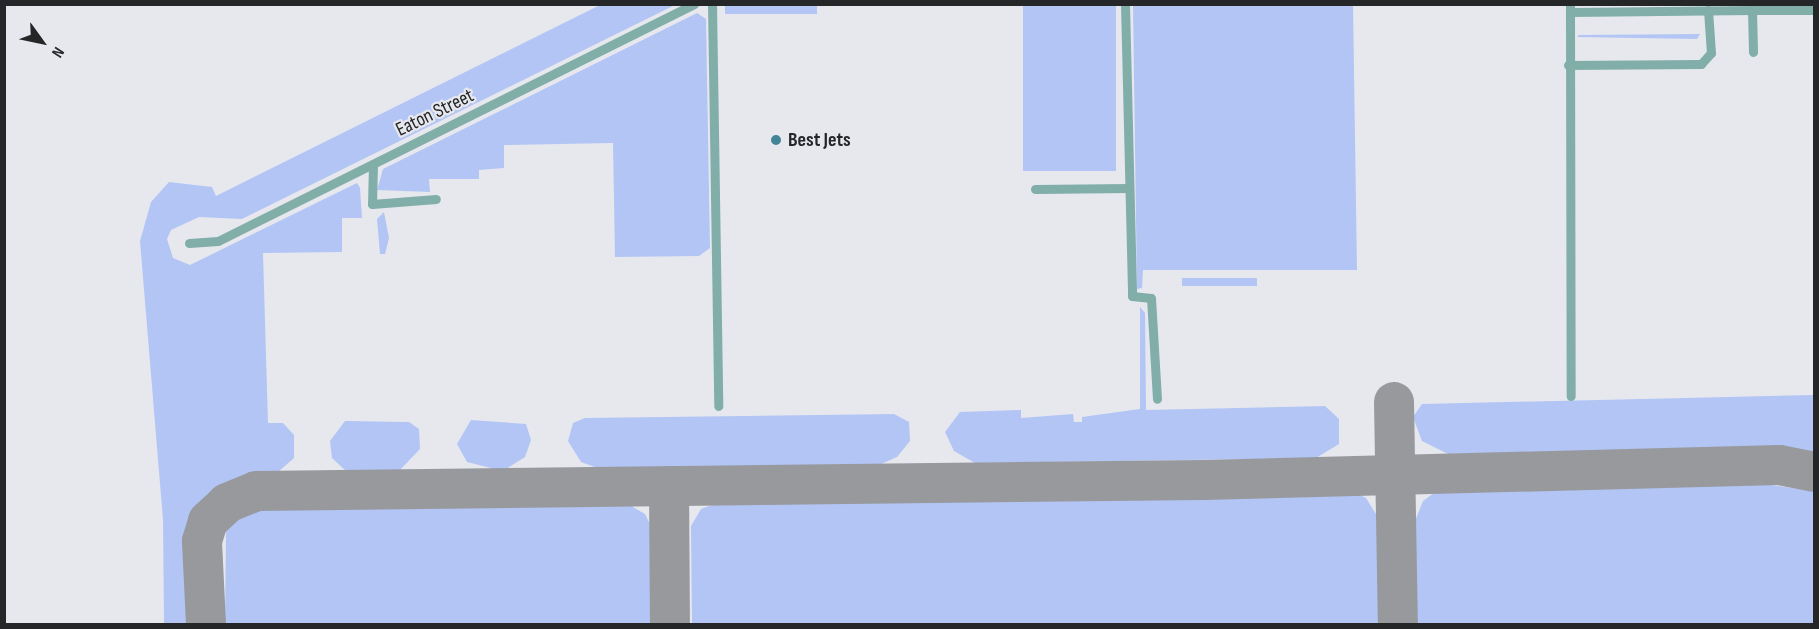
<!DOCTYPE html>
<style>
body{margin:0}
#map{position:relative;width:1819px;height:629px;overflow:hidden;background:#e6e8ee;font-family:"Sofia Sans Condensed",sans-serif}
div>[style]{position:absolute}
.green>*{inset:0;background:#b3c5f5;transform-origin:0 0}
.taxiway>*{height:40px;margin:-20px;padding:0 20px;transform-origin:20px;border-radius:20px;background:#97999d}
.lane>*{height:9px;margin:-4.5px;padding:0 4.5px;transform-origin:4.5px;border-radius:4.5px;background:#81aea9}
.dots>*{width:16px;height:16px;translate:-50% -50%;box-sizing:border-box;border:3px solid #e6e8ee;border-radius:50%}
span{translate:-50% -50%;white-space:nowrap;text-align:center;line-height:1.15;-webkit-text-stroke:4.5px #e6e8ee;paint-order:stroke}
.street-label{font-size:20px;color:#252628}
.poi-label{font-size:20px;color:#252628;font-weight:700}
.left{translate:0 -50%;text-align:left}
.frame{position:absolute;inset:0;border:6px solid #252628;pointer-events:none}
.north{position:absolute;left:12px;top:12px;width:60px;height:60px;-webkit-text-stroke:4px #e6e8ee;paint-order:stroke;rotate:123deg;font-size:16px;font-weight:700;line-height:24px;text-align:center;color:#252628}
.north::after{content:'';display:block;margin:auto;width:21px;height:27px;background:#252628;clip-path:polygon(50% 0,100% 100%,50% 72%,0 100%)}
</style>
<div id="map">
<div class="green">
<i style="clip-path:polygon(600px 5px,675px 5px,242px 219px,199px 217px,171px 230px,167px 239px,173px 258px,190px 265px,357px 183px,360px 188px,362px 218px,342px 218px,342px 252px,263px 253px,268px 423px,283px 423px,294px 435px,294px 458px,278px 472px,222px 485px,199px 507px,190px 535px,190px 624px,164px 624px,163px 520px,140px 241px,151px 202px,169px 182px,212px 187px,216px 196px)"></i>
<i style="left:725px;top:5px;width:92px;height:9px"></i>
<i style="left:1023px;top:5px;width:93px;height:166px"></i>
<i style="clip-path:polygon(1133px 5px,1353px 5px,1357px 270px,1143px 270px,1142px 288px,1137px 289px)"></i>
<i style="clip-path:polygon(697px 13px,706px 19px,710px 248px,699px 256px,615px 257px,613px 143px,504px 145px,504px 168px,479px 170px,479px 179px,429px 179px,430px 192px,377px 190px,383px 169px)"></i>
<i style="clip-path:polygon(1700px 34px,1697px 39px,1577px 37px,1579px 35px)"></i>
<i style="clip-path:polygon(384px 212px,389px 238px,385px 254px,380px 254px,377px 219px)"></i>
<i style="left:1257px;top:278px;width:8px;height:75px;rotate:90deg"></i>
<i style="clip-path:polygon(1140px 307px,1145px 313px,1146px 410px,1325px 406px,1339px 419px,1339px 444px,1316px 458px,975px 463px,954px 451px,945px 432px,960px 412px,1021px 410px,1021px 418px,1073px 414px,1074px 422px,1082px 422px,1082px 417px,1140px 409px)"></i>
<i style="clip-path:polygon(1814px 395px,1814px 454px,1782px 449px,1448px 454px,1422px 441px,1413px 417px,1422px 404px)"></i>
<i style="clip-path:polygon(894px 414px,909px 422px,910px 441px,897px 457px,881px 464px,600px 469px,581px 462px,568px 441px,573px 423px,585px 418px)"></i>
<i style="clip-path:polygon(471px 420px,526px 424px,531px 440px,525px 457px,503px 471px,467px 462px,457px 444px)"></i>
<i style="clip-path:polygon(345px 421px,409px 422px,419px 429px,420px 449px,397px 473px,346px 471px,332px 458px,330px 441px)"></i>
<i style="clip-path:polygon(1757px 483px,1814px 491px,1814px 624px,1417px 624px,1415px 521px,1423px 501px,1438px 490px)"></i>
<i style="clip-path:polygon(1350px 490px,1366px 498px,1379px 519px,1381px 624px,692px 624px,691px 526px,701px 509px,717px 503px)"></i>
<i style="clip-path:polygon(626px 503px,645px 514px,654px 532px,656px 624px,225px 624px,226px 532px,237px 515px,255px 509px)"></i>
</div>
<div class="taxiway">
<i style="left:1394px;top:402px;width:222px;rotate:89deg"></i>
<i style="left:669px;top:486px;width:138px;rotate:89.6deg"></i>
<i style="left:206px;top:624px;width:83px;rotate:-92.8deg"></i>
<i style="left:202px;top:541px;width:21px;rotate:-73deg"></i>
<i style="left:208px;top:521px;width:26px;rotate:-43deg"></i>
<i style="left:227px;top:503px;width:31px;rotate:-22deg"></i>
<i style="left:256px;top:491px;width:947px;rotate:-0.67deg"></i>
<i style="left:1203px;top:480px;width:576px;rotate:-1.49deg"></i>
<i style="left:1779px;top:465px;width:36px;rotate:11deg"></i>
</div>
<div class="lane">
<i style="left:712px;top:4px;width:402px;rotate:89.1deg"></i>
<i style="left:1125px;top:4px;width:292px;rotate:88.6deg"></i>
<i style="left:1132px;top:296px;width:19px;rotate:6deg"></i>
<i style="left:1151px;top:298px;width:101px;rotate:86.6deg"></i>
<i style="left:1570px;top:4px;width:8px;rotate:90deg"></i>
<i style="left:1570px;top:12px;width:182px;rotate:-0.6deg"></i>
<i style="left:1752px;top:10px;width:42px;rotate:88.6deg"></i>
<i style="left:1752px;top:4px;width:6px;rotate:90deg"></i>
<i style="left:1752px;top:10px;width:62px"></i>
<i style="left:1570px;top:12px;width:384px;rotate:89.9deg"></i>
<i style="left:1568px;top:65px;width:133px;rotate:-0.4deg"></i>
<i style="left:1701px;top:64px;width:15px;rotate:-48deg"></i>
<i style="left:1711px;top:53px;width:43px;rotate:-94deg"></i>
<i style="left:373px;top:164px;width:40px;rotate:91.4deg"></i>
<i style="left:372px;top:204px;width:64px;rotate:-4.5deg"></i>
<i style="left:1035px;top:189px;width:94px;rotate:-0.6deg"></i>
<i style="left:189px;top:243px;width:29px;rotate:-4deg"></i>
<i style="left:218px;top:241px;width:532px;rotate:-26.47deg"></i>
</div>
<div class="dots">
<i style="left:776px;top:140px;background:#428495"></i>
</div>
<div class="street-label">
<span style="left:435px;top:113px;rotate:-26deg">Eaton Street</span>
</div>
<div class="poi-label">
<span class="left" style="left:788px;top:140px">Best Jets</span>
</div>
<div class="frame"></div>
<div class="north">N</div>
</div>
